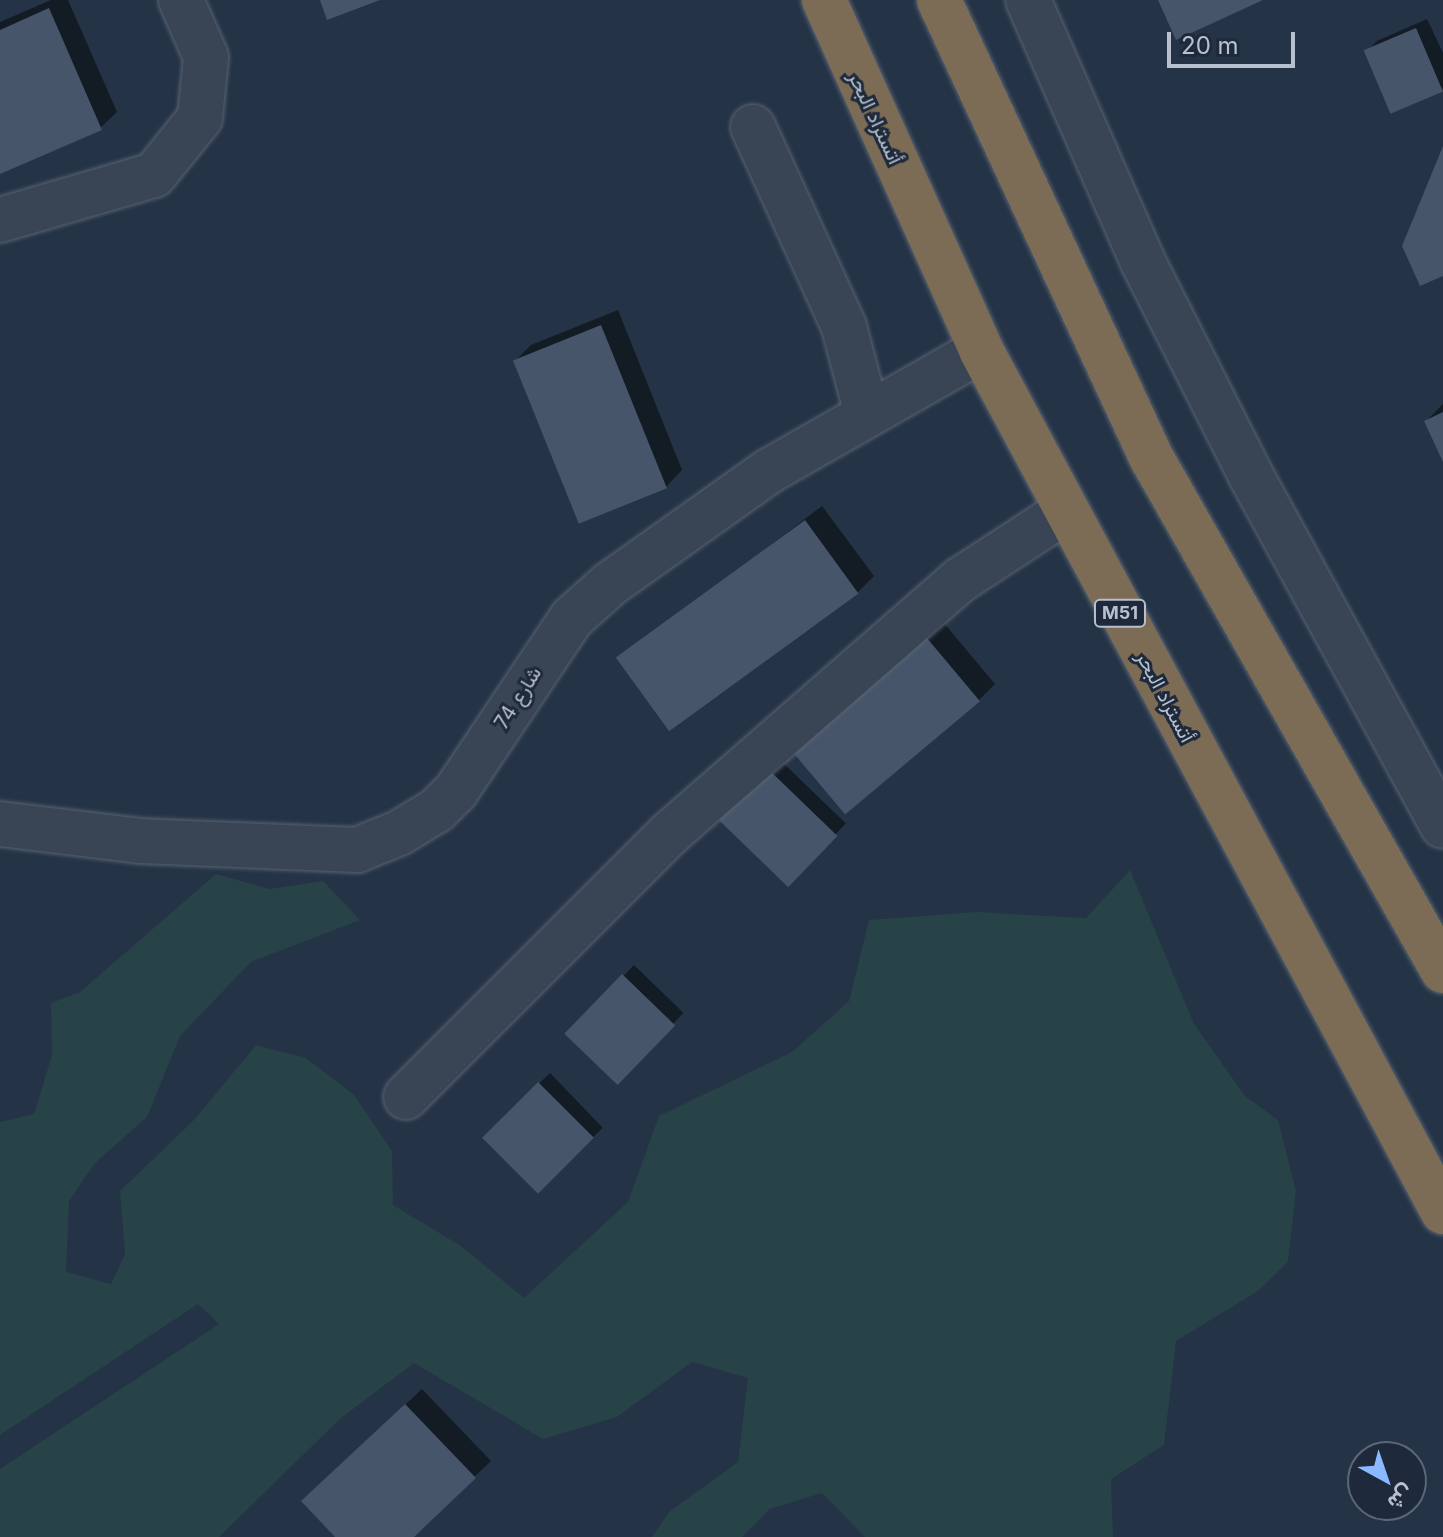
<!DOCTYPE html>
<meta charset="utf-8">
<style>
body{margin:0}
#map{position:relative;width:1443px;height:1537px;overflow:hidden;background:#243346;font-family:Inter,Vazirmatn,sans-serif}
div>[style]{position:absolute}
.green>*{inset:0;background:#274347}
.shadow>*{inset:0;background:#0007;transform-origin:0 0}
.building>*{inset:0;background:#46556a;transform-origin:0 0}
.roads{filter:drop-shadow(0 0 2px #586372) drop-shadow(0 0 2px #586372)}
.minor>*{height:44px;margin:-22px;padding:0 22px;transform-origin:22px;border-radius:22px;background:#394555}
.highway>*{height:44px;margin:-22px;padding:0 22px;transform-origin:22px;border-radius:22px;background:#7c6c56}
span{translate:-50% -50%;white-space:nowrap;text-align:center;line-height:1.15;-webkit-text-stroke:6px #1e2a3b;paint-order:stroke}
.shield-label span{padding:2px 6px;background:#1e2a3b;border:2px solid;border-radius:6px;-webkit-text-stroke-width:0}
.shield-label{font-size:18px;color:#b7c0ce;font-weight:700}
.street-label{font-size:20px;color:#b7c0ce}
.north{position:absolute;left:1347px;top:1441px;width:80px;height:80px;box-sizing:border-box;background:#1e2a3b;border:2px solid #5b6676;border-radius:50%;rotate:140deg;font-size:22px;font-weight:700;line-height:32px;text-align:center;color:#b7c0ce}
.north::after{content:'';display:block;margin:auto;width:28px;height:36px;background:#8bb9ff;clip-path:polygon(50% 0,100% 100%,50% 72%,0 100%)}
.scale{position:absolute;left:1167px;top:32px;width:128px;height:36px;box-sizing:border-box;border:4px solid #b7c0ce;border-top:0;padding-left:10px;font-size:24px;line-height:28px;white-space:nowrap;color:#b7c0ce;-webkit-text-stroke:6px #1e2a3b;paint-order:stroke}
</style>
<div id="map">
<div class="green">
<i style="clip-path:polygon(1130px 870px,1194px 1024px,1245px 1096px,1278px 1120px,1296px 1191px,1288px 1262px,1258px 1291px,1176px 1341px,1164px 1445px,1111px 1479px,1113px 1537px,865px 1537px,822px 1493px,770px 1509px,742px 1537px,652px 1537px,669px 1512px,738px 1462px,748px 1378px,692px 1362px,617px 1417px,543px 1439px,414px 1363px,341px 1418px,219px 1537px,0 1537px,0 1469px,219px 1324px,198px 1304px,0 1435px,0 1122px,34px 1114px,52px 1055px,51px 1003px,80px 992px,216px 874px,269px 889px,323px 881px,360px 920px,251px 962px,180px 1036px,147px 1117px,95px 1163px,69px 1201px,66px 1272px,111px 1284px,125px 1254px,120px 1191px,195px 1119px,256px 1045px,306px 1058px,354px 1095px,392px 1151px,393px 1205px,461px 1246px,524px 1298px,628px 1202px,659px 1116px,792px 1052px,849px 1001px,869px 920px,977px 912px,1086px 918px)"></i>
</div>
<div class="shadow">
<i style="clip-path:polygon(51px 0,68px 0,117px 112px,100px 128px,0 172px,0 22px)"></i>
<i style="clip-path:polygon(1427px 19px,1443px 53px,1443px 89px,1394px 112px,1366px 52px,1377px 41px)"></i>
<i style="clip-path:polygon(618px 310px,682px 470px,666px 487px,515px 361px,531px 345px)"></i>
<i style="clip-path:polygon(1443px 404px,1443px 458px,1426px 421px)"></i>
<i style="clip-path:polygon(822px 506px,874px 576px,858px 592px,620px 659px)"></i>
<i style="clip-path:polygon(943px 622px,995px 684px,979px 700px,794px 750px)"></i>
<i style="left:779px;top:759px;width:93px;height:83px;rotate:44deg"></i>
<i style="left:634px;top:965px;width:69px;height:95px;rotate:44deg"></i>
<i style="left:550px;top:1073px;width:76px;height:92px;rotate:46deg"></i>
<i style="clip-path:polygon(422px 1389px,491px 1461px,411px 1537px,338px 1537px,320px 1485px)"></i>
</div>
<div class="building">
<i style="clip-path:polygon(320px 0,380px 0,327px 20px)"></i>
<i style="clip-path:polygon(1158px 0,1263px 0,1176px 40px)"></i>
<i style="clip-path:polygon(49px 8px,102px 130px,0 174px,0 30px)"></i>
<i style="left:1416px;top:28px;width:69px;height:57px;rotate:67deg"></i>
<i style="clip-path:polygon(1443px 146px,1443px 276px,1420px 286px,1402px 246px)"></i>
<i style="left:601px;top:325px;width:176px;height:95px;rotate:68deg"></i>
<i style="clip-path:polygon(1443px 412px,1443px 462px,1424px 421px)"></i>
<i style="left:805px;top:520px;width:91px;height:234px;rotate:54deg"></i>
<i style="left:926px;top:637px;width:84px;height:176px;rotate:50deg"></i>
<i style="left:767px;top:768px;width:98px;height:71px;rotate:44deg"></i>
<i style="left:622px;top:974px;width:74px;height:83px;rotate:44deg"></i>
<i style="left:538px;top:1082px;width:79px;height:79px;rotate:45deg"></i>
<i style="clip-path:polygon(405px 1404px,476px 1478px,414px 1537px,335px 1537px,301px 1501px)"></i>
</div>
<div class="roads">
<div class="minor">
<i style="left:1028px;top:0;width:284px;rotate:66.3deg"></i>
<i style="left:1142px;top:260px;width:240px;rotate:63.2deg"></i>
<i style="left:1250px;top:474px;width:401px;rotate:61.3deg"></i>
<i style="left:753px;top:127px;width:220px;rotate:65.5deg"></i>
<i style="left:844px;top:327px;width:90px;rotate:75.2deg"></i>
<i style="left:0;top:220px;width:160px;rotate:-16.3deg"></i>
<i style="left:154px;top:175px;width:73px;rotate:-51.1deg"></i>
<i style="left:200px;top:118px;width:61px;rotate:-84.4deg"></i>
<i style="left:206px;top:57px;width:62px;rotate:-113.7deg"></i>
<i style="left:0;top:824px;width:141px;rotate:6.9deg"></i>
<i style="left:140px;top:841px;width:217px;rotate:2.4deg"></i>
<i style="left:357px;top:850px;width:45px;rotate:-22deg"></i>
<i style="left:399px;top:833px;width:44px;rotate:-31.2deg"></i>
<i style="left:437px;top:810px;width:27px;rotate:-45deg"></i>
<i style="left:456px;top:791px;width:208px;rotate:-56.2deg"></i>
<i style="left:572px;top:618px;width:51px;rotate:-41.8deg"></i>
<i style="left:610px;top:584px;width:195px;rotate:-35.4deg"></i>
<i style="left:769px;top:471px;width:244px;rotate:-29.7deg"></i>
<i style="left:406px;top:1097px;width:373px;rotate:-45deg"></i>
<i style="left:670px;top:833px;width:385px;rotate:-41.1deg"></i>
<i style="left:960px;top:580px;width:126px;rotate:-33.1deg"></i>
</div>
<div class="highway">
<i style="left:824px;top:0;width:384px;rotate:65.8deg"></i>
<i style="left:981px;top:350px;width:978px;rotate:61.81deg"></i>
<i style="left:939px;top:0;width:504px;rotate:65.11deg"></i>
<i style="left:1151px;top:457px;width:591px;rotate:60.4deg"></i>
</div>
</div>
<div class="shield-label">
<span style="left:1120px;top:613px">M51</span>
</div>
<div class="street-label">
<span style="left:875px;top:118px;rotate:65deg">أتستراد البحر</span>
<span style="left:1165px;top:697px;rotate:62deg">أتستراد البحر</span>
<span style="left:518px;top:698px;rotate:-58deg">شارع 74</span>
</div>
<div class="north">ش</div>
<div class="scale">20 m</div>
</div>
